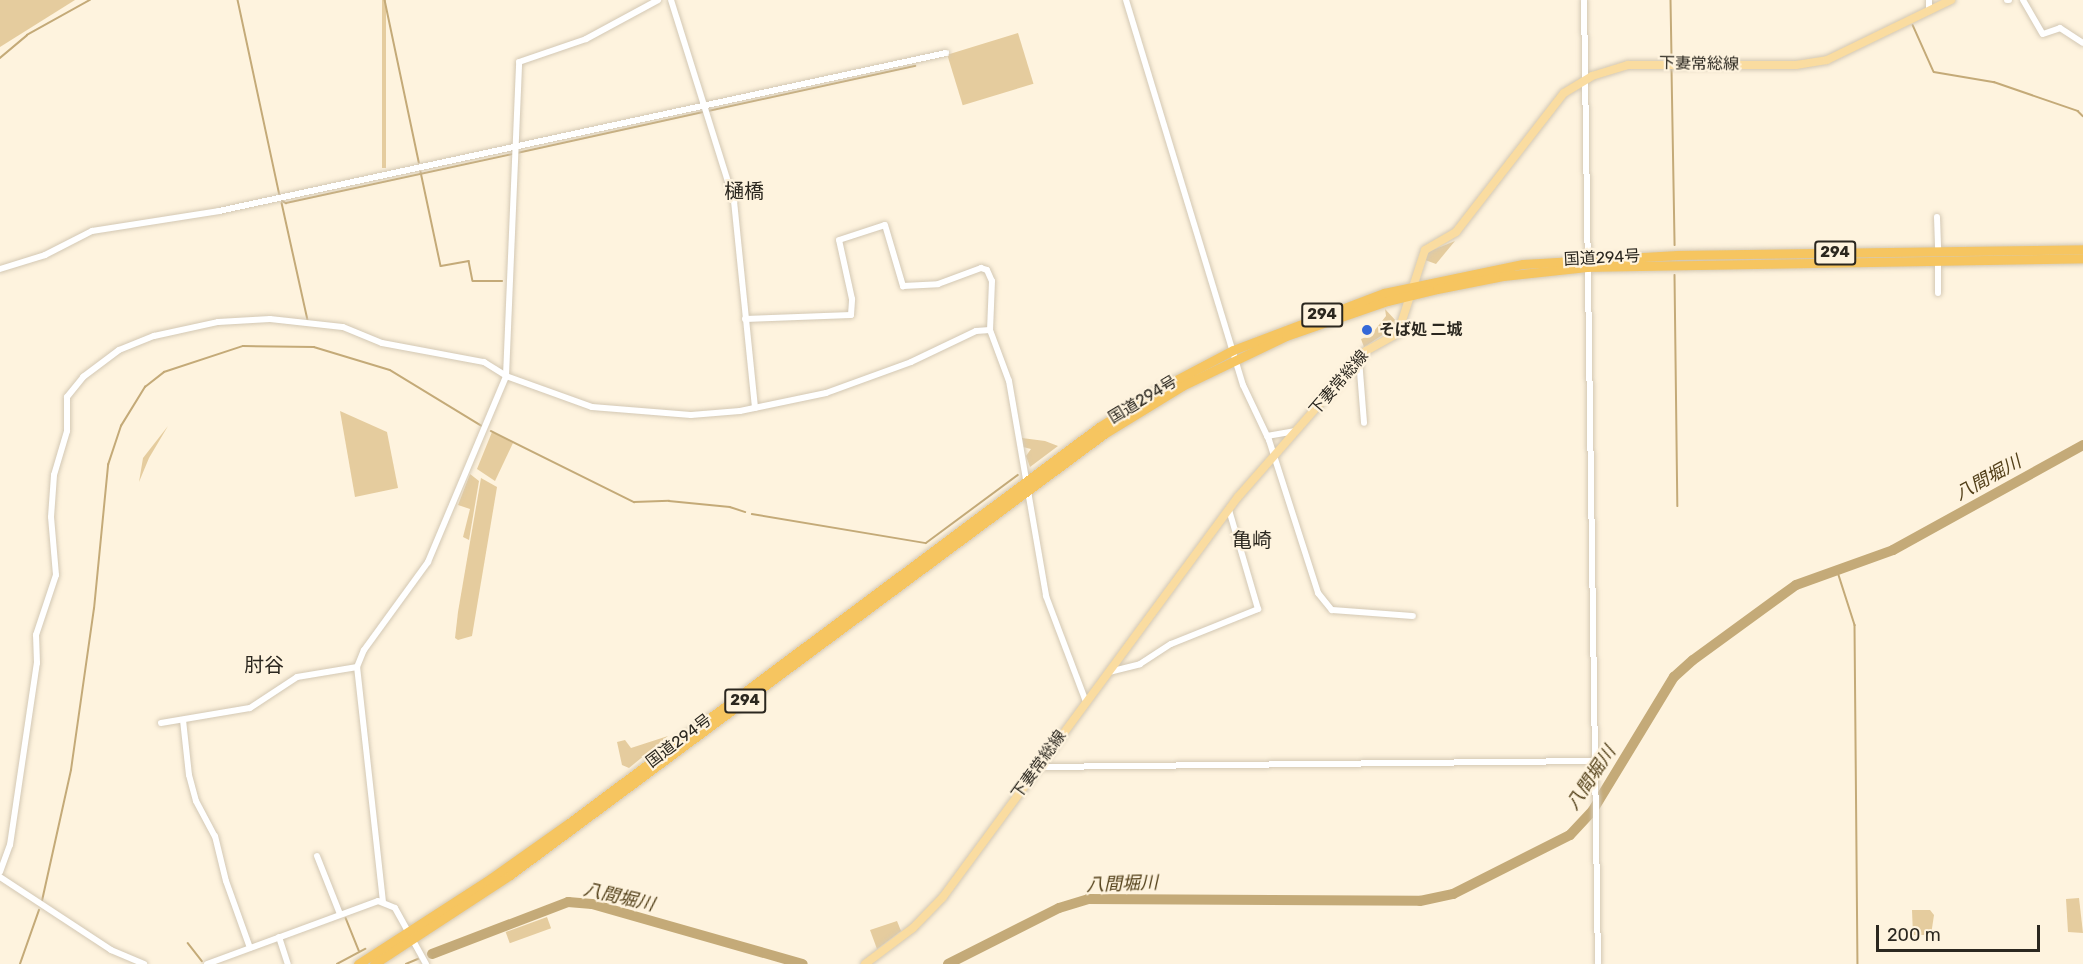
<!DOCTYPE html>
<meta charset="utf-8">
<style>
body{margin:0}
#map{position:relative;width:2083px;height:964px;overflow:hidden;background:#fef3de;font-family:Rubik,"Noto Sans JP",sans-serif}
div>[style]{position:absolute}
.green>*{inset:0;background:#e5cc9e;transform-origin:0 0}
.stream>*{height:1.5px;margin:-0.75px;padding:0 0.75px;transform-origin:0.75px;border-radius:0.75px;background:#c4aa78}
.river>*{height:10px;margin:-5px;padding:0 5px;transform-origin:5px;border-radius:5px;background:#c4aa78}
.roads{filter:drop-shadow(0 0 2px #d3c8b4) drop-shadow(0 0 2px #d3c8b4)}
.minor>*{height:6px;margin:-3px;padding:0 3px;transform-origin:3px;border-radius:3px;background:#fff}
.major>*{height:8px;margin:-4px;padding:0 4px;transform-origin:4px;border-radius:4px;background:#fadca0}
.highway>*{height:9px;margin:-4.5px;padding:0 4.5px;transform-origin:4.5px;border-radius:4.5px;background:#f6c560}
.dots>*{width:16px;height:16px;translate:-50% -50%;box-sizing:border-box;border:3px solid #fef3de;border-radius:50%}
span{translate:-50% -50%;white-space:nowrap;text-align:center;line-height:1.15;-webkit-text-stroke:4.5px #fef3de;paint-order:stroke}
.shield-label span{padding:2px 4px;background:#fef3de;border:2px solid;border-radius:4px;-webkit-text-stroke-width:0}
.shield-label{font-size:15px;color:#2b271f;font-weight:700}
.street-label{font-size:16px;color:#2b271f}
.poi-label{font-size:16px;color:#2b271f;font-weight:700}
.left{translate:0 -50%;text-align:left}
.water-label{font-size:18px;color:#534019;font-style:italic}
.quarter-label{font-size:20px;color:#2b271f}
.scale{position:absolute;left:1876px;top:925px;width:164px;height:27px;box-sizing:border-box;border:3px solid #2b271f;border-top:0;padding-left:8px;font-size:18px;line-height:21px;white-space:nowrap;color:#2b271f;-webkit-text-stroke:4px #fef3de;paint-order:stroke}
</style>
<div id="map">
<div class="green">
<i style="clip-path:polygon(0 0,75px 0,0 47px)"></i>
<i style="left:382px;top:0;width:4px;height:168px"></i>
<i style="left:1018px;top:33px;width:53px;height:74px;rotate:73deg"></i>
<i style="clip-path:polygon(1455px 241px,1436px 264px,1425px 260px,1428px 252px)"></i>
<i style="clip-path:polygon(1385px 309px,1397px 322px,1395px 327px,1364px 347px,1361px 339px,1371px 335px,1386px 316px)"></i>
<i style="clip-path:polygon(340px 411px,387px 432px,398px 488px,355px 497px)"></i>
<i style="clip-path:polygon(168px 426px,149px 458px,139px 482px,143px 458px)"></i>
<i style="clip-path:polygon(492px 432px,513px 443px,495px 481px,477px 469px)"></i>
<i style="clip-path:polygon(1022px 438px,1045px 441px,1058px 446px,1030px 467px,1026px 456px,1031px 449px,1023px 447px)"></i>
<i style="clip-path:polygon(470px 474px,479px 481px,469px 540px,463px 537px,470px 509px,458px 505px)"></i>
<i style="clip-path:polygon(481px 478px,497px 487px,472px 636px,458px 640px,455px 638px,458px 612px)"></i>
<i style="clip-path:polygon(668px 736px,629px 768px,622px 765px,617px 742px,625px 740px,631px 748px)"></i>
<i style="clip-path:polygon(2079px 898px,2083px 933px,2068px 932px,2066px 899px)"></i>
<i style="clip-path:polygon(1912px 910px,1930px 910px,1934px 915px,1931px 935px,1913px 935px)"></i>
<i style="left:547px;top:917px;width:12px;height:44px;rotate:70deg"></i>
<i style="clip-path:polygon(897px 921px,901px 931px,877px 949px,870px 930px)"></i>
</div>
<div class="stream">
<i style="left:238px;top:0;width:200px;rotate:77.9deg"></i>
<i style="left:385px;top:0;width:166px;rotate:78.1deg"></i>
<i style="left:1671px;top:0;width:59px;rotate:89deg"></i>
<i style="left:1913px;top:25px;width:51px;rotate:65.9deg"></i>
<i style="left:1934px;top:72px;width:61px;rotate:9.5deg"></i>
<i style="left:1994px;top:82px;width:89px;rotate:19deg"></i>
<i style="left:2078px;top:111px;width:7px;rotate:45deg"></i>
<i style="left:0;top:58px;width:35px;rotate:-40deg"></i>
<i style="left:27px;top:35px;width:72px;rotate:-29.1deg"></i>
<i style="left:1672px;top:69px;width:176px;rotate:89deg"></i>
<i style="left:708px;top:111px;width:212px;rotate:-12.3deg"></i>
<i style="left:517px;top:153px;width:190px;rotate:-12.4deg"></i>
<i style="left:421px;top:172px;width:96px;rotate:78deg"></i>
<i style="left:441px;top:266px;width:28px;rotate:-10deg"></i>
<i style="left:469px;top:261px;width:20px;rotate:79deg"></i>
<i style="left:473px;top:281px;width:29px"></i>
<i style="left:281px;top:200px;width:6px;rotate:31deg"></i>
<i style="left:286px;top:203px;width:232px;rotate:-12.2deg"></i>
<i style="left:282px;top:203px;width:120px;rotate:77.5deg"></i>
<i style="left:1675px;top:275px;width:231px;rotate:89.3deg"></i>
<i style="left:491px;top:431px;width:160px;rotate:26.4deg"></i>
<i style="left:634px;top:502px;width:35px;rotate:-2deg"></i>
<i style="left:669px;top:501px;width:61px;rotate:5.6deg"></i>
<i style="left:730px;top:507px;width:16px;rotate:18deg"></i>
<i style="left:752px;top:514px;width:176px;rotate:9.5deg"></i>
<i style="left:926px;top:543px;width:114px;rotate:-36.5deg"></i>
<i style="left:1837px;top:569px;width:59px;rotate:72.2deg"></i>
<i style="left:1855px;top:625px;width:339px;rotate:89.5deg"></i>
<i style="left:42px;top:901px;width:134px;rotate:-77.5deg"></i>
<i style="left:71px;top:770px;width:163px;rotate:-81.9deg"></i>
<i style="left:94px;top:609px;width:145px;rotate:-84.4deg"></i>
<i style="left:108px;top:465px;width:41px;rotate:-71.6deg"></i>
<i style="left:121px;top:426px;width:46px;rotate:-58.4deg"></i>
<i style="left:145px;top:387px;width:24px;rotate:-38deg"></i>
<i style="left:164px;top:372px;width:83px;rotate:-18.2deg"></i>
<i style="left:243px;top:346px;width:71px;rotate:0.8deg"></i>
<i style="left:314px;top:347px;width:79px;rotate:16.8deg"></i>
<i style="left:390px;top:370px;width:108px;rotate:31.3deg"></i>
<i style="left:346px;top:918px;width:35px;rotate:68deg"></i>
<i style="left:188px;top:943px;width:23px;rotate:52deg"></i>
<i style="left:20px;top:964px;width:57px;rotate:-70.6deg"></i>
<i style="left:337px;top:964px;width:32px;rotate:-28deg"></i>
<i style="left:406px;top:964px;width:13px;rotate:-23deg"></i>
</div>
<div class="river">
<i style="left:432px;top:954px;width:146px;rotate:-20.9deg"></i>
<i style="left:568px;top:902px;width:24px;rotate:5deg"></i>
<i style="left:592px;top:904px;width:219px;rotate:15.9deg"></i>
<i style="left:948px;top:964px;width:124px;rotate:-26.8deg"></i>
<i style="left:1059px;top:908px;width:30px;rotate:-17deg"></i>
<i style="left:1088px;top:899px;width:332px;rotate:0.3deg"></i>
<i style="left:1420px;top:901px;width:34px;rotate:-12deg"></i>
<i style="left:1453px;top:894px;width:131px;rotate:-26.8deg"></i>
<i style="left:1570px;top:835px;width:34px;rotate:-47deg"></i>
<i style="left:1593px;top:810px;width:156px;rotate:-58.7deg"></i>
<i style="left:1674px;top:677px;width:25px;rotate:-42deg"></i>
<i style="left:1693px;top:660px;width:127px;rotate:-36.1deg"></i>
<i style="left:1796px;top:585px;width:103px;rotate:-19.8deg"></i>
<i style="left:1893px;top:550px;width:217px;rotate:-28.9deg"></i>
</div>
<div class="roads">
<div class="minor">
<i style="left:671px;top:0;width:211px;rotate:72.6deg"></i>
<i style="left:734px;top:201px;width:208px;rotate:84.2deg"></i>
<i style="left:1126px;top:0;width:402px;rotate:73.1deg"></i>
<i style="left:1243px;top:385px;width:61px;rotate:64.7deg"></i>
<i style="left:1269px;top:440px;width:161px;rotate:72.2deg"></i>
<i style="left:1318px;top:593px;width:22px;rotate:51deg"></i>
<i style="left:1332px;top:610px;width:81px;rotate:4.2deg"></i>
<i style="left:1584px;top:0;width:964px;rotate:89.17deg"></i>
<i style="left:1929px;top:0;width:11px;rotate:90deg"></i>
<i style="left:2007px;top:0;width:2px"></i>
<i style="left:2023px;top:0;width:39px;rotate:60deg"></i>
<i style="left:2043px;top:34px;width:18px;rotate:-19deg"></i>
<i style="left:2060px;top:28px;width:27px;rotate:33deg"></i>
<i style="left:1937px;top:217px;width:34px;rotate:88deg"></i>
<i style="left:1938px;top:260px;width:33px;rotate:90deg"></i>
<i style="left:0;top:269px;width:47px;rotate:-17.3deg"></i>
<i style="left:45px;top:255px;width:53px;rotate:-27.1deg"></i>
<i style="left:92px;top:231px;width:129px;rotate:-8.9deg"></i>
<i style="left:219px;top:211px;width:744px;rotate:-12.26deg"></i>
<i style="left:745px;top:319px;width:106px;rotate:-2.2deg"></i>
<i style="left:851px;top:315px;width:16px;rotate:-86deg"></i>
<i style="left:852px;top:299px;width:60px;rotate:-102.4deg"></i>
<i style="left:839px;top:240px;width:48px;rotate:-18.1deg"></i>
<i style="left:885px;top:225px;width:64px;rotate:73.6deg"></i>
<i style="left:903px;top:286px;width:35px;rotate:-3deg"></i>
<i style="left:938px;top:284px;width:46px;rotate:-20.4deg"></i>
<i style="left:981px;top:268px;width:6px;rotate:18deg"></i>
<i style="left:987px;top:270px;width:12px;rotate:66deg"></i>
<i style="left:992px;top:281px;width:49px;rotate:92.3deg"></i>
<i style="left:1359px;top:359px;width:64px;rotate:85.5deg"></i>
<i style="left:1267px;top:436px;width:29px;rotate:-10deg"></i>
<i style="left:1109px;top:672px;width:32px;rotate:-14deg"></i>
<i style="left:1140px;top:664px;width:37px;rotate:-33deg"></i>
<i style="left:1171px;top:644px;width:94px;rotate:-21.9deg"></i>
<i style="left:1258px;top:609px;width:103px;rotate:-106.3deg"></i>
<i style="left:183px;top:720px;width:55px;rotate:83.8deg"></i>
<i style="left:189px;top:775px;width:27px;rotate:75deg"></i>
<i style="left:196px;top:801px;width:40px;rotate:62deg"></i>
<i style="left:215px;top:836px;width:46px;rotate:76.3deg"></i>
<i style="left:226px;top:881px;width:71px;rotate:70.3deg"></i>
<i style="left:161px;top:723px;width:90px;rotate:-9.6deg"></i>
<i style="left:250px;top:708px;width:56px;rotate:-33.4deg"></i>
<i style="left:297px;top:677px;width:61px;rotate:-9.5deg"></i>
<i style="left:1038px;top:767px;width:555px;rotate:-0.62deg"></i>
<i style="left:317px;top:856px;width:62px;rotate:68.4deg"></i>
<i style="left:0;top:872px;width:29px;rotate:-70deg"></i>
<i style="left:10px;top:845px;width:184px;rotate:-81.6deg"></i>
<i style="left:37px;top:663px;width:28px;rotate:-92deg"></i>
<i style="left:36px;top:635px;width:63px;rotate:-71.6deg"></i>
<i style="left:56px;top:575px;width:58px;rotate:-94.9deg"></i>
<i style="left:51px;top:517px;width:42px;rotate:-85.9deg"></i>
<i style="left:54px;top:475px;width:46px;rotate:-73.5deg"></i>
<i style="left:67px;top:431px;width:34px;rotate:-90deg"></i>
<i style="left:67px;top:397px;width:26px;rotate:-51deg"></i>
<i style="left:83px;top:377px;width:45px;rotate:-36.9deg"></i>
<i style="left:119px;top:350px;width:38px;rotate:-22deg"></i>
<i style="left:154px;top:336px;width:66px;rotate:-12.3deg"></i>
<i style="left:218px;top:322px;width:52px;rotate:-3.3deg"></i>
<i style="left:270px;top:319px;width:73px;rotate:6.3deg"></i>
<i style="left:343px;top:327px;width:42px;rotate:22.3deg"></i>
<i style="left:382px;top:343px;width:104px;rotate:10.6deg"></i>
<i style="left:484px;top:362px;width:26px;rotate:32deg"></i>
<i style="left:506px;top:376px;width:91px;rotate:19.8deg"></i>
<i style="left:592px;top:407px;width:99px;rotate:4.6deg"></i>
<i style="left:691px;top:415px;width:49px;rotate:-4.7deg"></i>
<i style="left:740px;top:411px;width:88px;rotate:-11.8deg"></i>
<i style="left:826px;top:393px;width:90px;rotate:-20deg"></i>
<i style="left:911px;top:362px;width:72px;rotate:-25.5deg"></i>
<i style="left:976px;top:331px;width:14px;rotate:-4deg"></i>
<i style="left:990px;top:330px;width:54px;rotate:69.6deg"></i>
<i style="left:1009px;top:381px;width:218px;rotate:80.2deg"></i>
<i style="left:1046px;top:596px;width:113px;rotate:69.3deg"></i>
<i style="left:0;top:877px;width:133px;rotate:33.3deg"></i>
<i style="left:111px;top:950px;width:36px;rotate:23deg"></i>
<i style="left:383px;top:902px;width:236px;rotate:-96.3deg"></i>
<i style="left:357px;top:667px;width:18px;rotate:-68deg"></i>
<i style="left:364px;top:650px;width:109px;rotate:-54deg"></i>
<i style="left:428px;top:562px;width:202px;rotate:-67.2deg"></i>
<i style="left:506px;top:376px;width:314px;rotate:-87.6deg"></i>
<i style="left:519px;top:62px;width:71px;rotate:-18.9deg"></i>
<i style="left:586px;top:39px;width:82px;rotate:-28.4deg"></i>
<i style="left:279px;top:937px;width:28px;rotate:72deg"></i>
<i style="left:207px;top:964px;width:182px;rotate:-20.2deg"></i>
<i style="left:378px;top:901px;width:18px;rotate:22deg"></i>
<i style="left:395px;top:908px;width:64px;rotate:61deg"></i>
</div>
<div class="major">
<i style="left:865px;top:964px;width:60px;rotate:-36.9deg"></i>
<i style="left:913px;top:928px;width:43px;rotate:-45.9deg"></i>
<i style="left:943px;top:897px;width:497px;rotate:-53.6deg"></i>
<i style="left:1238px;top:497px;width:194px;rotate:-48.8deg"></i>
<i style="left:1366px;top:351px;width:37px;rotate:-29deg"></i>
<i style="left:1398px;top:333px;width:87px;rotate:-72deg"></i>
<i style="left:1425px;top:250px;width:36px;rotate:-30deg"></i>
<i style="left:1456px;top:232px;width:176px;rotate:-52.2deg"></i>
<i style="left:1564px;top:93px;width:33px;rotate:-31deg"></i>
<i style="left:1592px;top:76px;width:38px;rotate:-17deg"></i>
<i style="left:1628px;top:65px;width:168px"></i>
<i style="left:1796px;top:65px;width:31px;rotate:-9deg"></i>
<i style="left:1827px;top:60px;width:138px;rotate:-25.8deg"></i>
</div>
<div class="highway">
<i style="left:358px;top:964px;width:153px;rotate:-32.8deg"></i>
<i style="left:487px;top:881px;width:100px;rotate:-35.3deg"></i>
<i style="left:569px;top:823px;width:662px;rotate:-36.77deg"></i>
<i style="left:1099px;top:427px;width:73px;rotate:-32.2deg"></i>
<i style="left:1161px;top:388px;width:81px;rotate:-27.8deg"></i>
<i style="left:1233px;top:350px;width:161px;rotate:-20.7deg"></i>
<i style="left:1384px;top:293px;width:142px;rotate:-11.8deg"></i>
<i style="left:1523px;top:264px;width:155px;rotate:-3.3deg"></i>
<i style="left:1678px;top:255px;width:405px;rotate:-0.8deg"></i>
<i style="left:374px;top:964px;width:163px;rotate:-33.2deg"></i>
<i style="left:510px;top:875px;width:740px;rotate:-36.59deg"></i>
<i style="left:1104px;top:434px;width:92px;rotate:-31.6deg"></i>
<i style="left:1182px;top:386px;width:115px;rotate:-25.7deg"></i>
<i style="left:1286px;top:336px;width:107px;rotate:-19.1deg"></i>
<i style="left:1387px;top:301px;width:51px;rotate:-13.5deg"></i>
<i style="left:1437px;top:289px;width:67px;rotate:-11.1deg"></i>
<i style="left:1503px;top:276px;width:84px;rotate:-6.1deg"></i>
<i style="left:1587px;top:267px;width:496px;rotate:-1deg"></i>
</div>
</div>
<div class="dots">
<i style="left:1367px;top:330px;background:#3468d7"></i>
</div>
<div class="shield-label">
<span style="left:1835px;top:253px">294</span>
<span style="left:1322px;top:315px">294</span>
<span style="left:745px;top:701px">294</span>
</div>
<div class="street-label">
<span style="left:1699px;top:64px;rotate:1deg">下妻常総線</span>
<span style="left:1602px;top:258px;rotate:-3deg">国道294号</span>
<span style="left:1339px;top:383px;rotate:-49deg">下妻常総線</span>
<span style="left:1143px;top:400px;rotate:-31deg">国道294号</span>
<span style="left:679px;top:741px;rotate:-37deg">国道294号</span>
<span style="left:1039px;top:765px;rotate:-54deg">下妻常総線</span>
</div>
<div class="poi-label">
<span class="left" style="left:1379px;top:330px">そば処 二城</span>
</div>
<div class="water-label">
<span style="left:1988px;top:478px;rotate:-29deg">八間堀川</span>
<span style="left:1591px;top:778px;rotate:-56deg">八間堀川</span>
<span style="left:1122px;top:884px;rotate:-2deg">八間堀川</span>
<span style="left:619px;top:897px;rotate:13deg">八間堀川</span>
</div>
<div class="quarter-label">
<span style="left:744px;top:191px">樋橋</span>
<span style="left:1252px;top:540px">亀崎</span>
<span style="left:264px;top:665px">肘谷</span>
</div>
<div class="scale">200 m</div>
</div>
